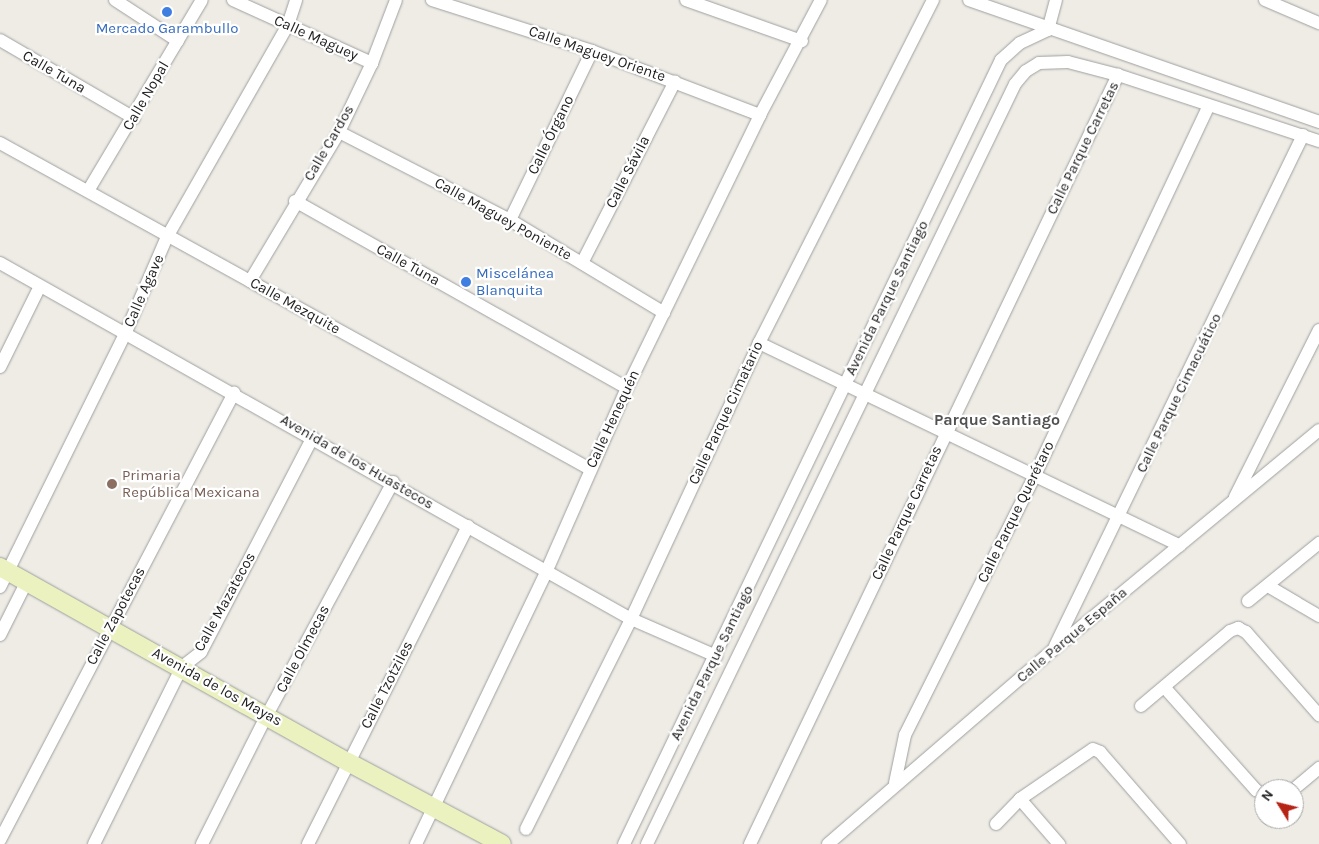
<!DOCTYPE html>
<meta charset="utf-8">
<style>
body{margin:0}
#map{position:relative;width:1319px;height:844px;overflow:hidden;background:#eeece5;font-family:Karla,sans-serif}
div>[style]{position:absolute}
.roads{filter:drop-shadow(0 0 1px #9f9f9f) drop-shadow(0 0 1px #9f9f9f)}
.street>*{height:12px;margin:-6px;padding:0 6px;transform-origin:6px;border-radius:6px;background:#fff}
.secondary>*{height:18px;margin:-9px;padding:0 9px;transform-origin:9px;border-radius:9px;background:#ebf2bf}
.dots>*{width:14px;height:14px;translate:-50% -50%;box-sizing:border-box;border:2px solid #fff;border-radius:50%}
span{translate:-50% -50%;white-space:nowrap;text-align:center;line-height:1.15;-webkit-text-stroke:4.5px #fff;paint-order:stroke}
.shop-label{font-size:15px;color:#366cbe}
.left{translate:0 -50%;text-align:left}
.street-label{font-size:15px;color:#1e1e1e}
.education-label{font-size:15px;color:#785e54}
.neighbourhood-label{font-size:16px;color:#515151;font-weight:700}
.north{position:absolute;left:1254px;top:779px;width:50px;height:50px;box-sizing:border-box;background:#fff;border:1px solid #a5a5a5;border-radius:50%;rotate:306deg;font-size:14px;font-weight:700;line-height:20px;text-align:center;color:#1e1e1e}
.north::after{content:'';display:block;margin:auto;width:18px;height:22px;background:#b62416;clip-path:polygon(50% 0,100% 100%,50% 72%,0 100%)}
</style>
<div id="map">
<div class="roads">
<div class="street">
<i style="left:115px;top:0;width:75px;rotate:33.1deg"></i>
<i style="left:233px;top:0;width:153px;rotate:24.4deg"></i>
<i style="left:432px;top:0;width:168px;rotate:17.7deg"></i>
<i style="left:592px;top:51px;width:180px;rotate:20.9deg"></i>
<i style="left:686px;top:0;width:123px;rotate:19.5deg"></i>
<i style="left:969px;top:0;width:371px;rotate:19.2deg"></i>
<i style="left:1265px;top:0;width:59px;rotate:23.1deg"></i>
<i style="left:1048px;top:30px;width:31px;rotate:-75deg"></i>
<i style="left:0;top:40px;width:155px;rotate:30.2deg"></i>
<i style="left:339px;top:132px;width:192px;rotate:27.2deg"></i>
<i style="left:510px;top:220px;width:180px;rotate:31.1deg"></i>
<i style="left:0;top:143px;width:674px;rotate:28.92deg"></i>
<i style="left:88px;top:191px;width:222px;rotate:-59.2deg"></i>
<i style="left:295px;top:201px;width:381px;rotate:29.4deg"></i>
<i style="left:510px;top:220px;width:188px;rotate:-64.1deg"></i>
<i style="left:0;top:263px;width:724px;rotate:29.43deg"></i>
<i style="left:631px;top:619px;width:93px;rotate:23.5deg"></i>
<i style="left:582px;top:263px;width:204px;rotate:-62.9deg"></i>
<i style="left:250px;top:281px;width:174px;rotate:-59.1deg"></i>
<i style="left:339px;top:132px;width:76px;rotate:-64.4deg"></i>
<i style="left:372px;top:63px;width:67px;rotate:-69.1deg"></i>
<i style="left:759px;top:343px;width:467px;rotate:25.7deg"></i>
<i style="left:0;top:367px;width:90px;rotate:-63.7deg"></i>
<i style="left:1235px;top:497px;width:187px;rotate:-63.3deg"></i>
<i style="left:1268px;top:586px;width:59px;rotate:30.5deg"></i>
<i style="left:0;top:587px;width:284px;rotate:-63.7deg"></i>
<i style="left:126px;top:332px;width:103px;rotate:-66.7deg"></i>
<i style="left:167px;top:237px;width:244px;rotate:-60.3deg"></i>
<i style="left:288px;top:25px;width:26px;rotate:-72deg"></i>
<i style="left:1248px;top:601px;width:92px;rotate:-39.2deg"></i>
<i style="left:0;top:635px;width:58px;rotate:-63.4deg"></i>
<i style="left:1055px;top:646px;width:568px;rotate:-64.11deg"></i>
<i style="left:1165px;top:688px;width:137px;rotate:48.3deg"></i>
<i style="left:1256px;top:790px;width:9px;rotate:32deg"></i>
<i style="left:1141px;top:706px;width:116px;rotate:-40.1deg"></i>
<i style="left:1230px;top:631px;width:9px;rotate:-21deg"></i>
<i style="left:1238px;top:628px;width:9px;rotate:27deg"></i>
<i style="left:1246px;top:632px;width:111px;rotate:48.7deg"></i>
<i style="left:895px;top:783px;width:49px;rotate:-78.2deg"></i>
<i style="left:905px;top:735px;width:291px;rotate:-63.4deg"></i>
<i style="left:1035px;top:475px;width:407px;rotate:-64.8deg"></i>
<i style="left:1294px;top:789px;width:33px;rotate:-40deg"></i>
<i style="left:1020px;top:799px;width:60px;rotate:49.1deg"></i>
<i style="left:996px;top:824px;width:35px;rotate:-46deg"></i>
<i style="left:1020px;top:799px;width:88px;rotate:-34.4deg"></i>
<i style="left:1093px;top:749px;width:8px;rotate:23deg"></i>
<i style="left:1100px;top:752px;width:122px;rotate:49deg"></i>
<i style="left:526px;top:829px;width:235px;rotate:-63.4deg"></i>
<i style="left:631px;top:619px;width:304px;rotate:-65.1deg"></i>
<i style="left:759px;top:343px;width:385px;rotate:-63.1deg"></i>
<i style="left:0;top:840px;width:505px;rotate:-62.37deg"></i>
<i style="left:94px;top:844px;width:198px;rotate:-63.6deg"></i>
<i style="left:182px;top:667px;width:24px;rotate:-38deg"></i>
<i style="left:201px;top:652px;width:242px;rotate:-62.5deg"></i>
<i style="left:202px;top:844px;width:144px;rotate:-63.3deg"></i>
<i style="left:267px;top:715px;width:265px;rotate:-61.6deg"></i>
<i style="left:308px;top:844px;width:356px;rotate:-63.3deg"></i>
<i style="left:416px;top:844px;width:304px;rotate:-64.4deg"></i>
<i style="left:547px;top:570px;width:199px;rotate:-66.3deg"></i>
<i style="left:627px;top:388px;width:304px;rotate:-64deg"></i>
<i style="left:760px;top:115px;width:130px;rotate:-62.1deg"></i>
<i style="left:624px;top:844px;width:870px;rotate:-64.32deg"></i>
<i style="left:1001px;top:60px;width:25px;rotate:-42deg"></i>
<i style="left:1020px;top:43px;width:31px;rotate:-25deg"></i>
<i style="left:647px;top:844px;width:844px;rotate:-64.16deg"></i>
<i style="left:1015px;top:84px;width:17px;rotate:-50deg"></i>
<i style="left:1026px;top:71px;width:15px;rotate:-32deg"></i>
<i style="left:1039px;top:63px;width:29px;rotate:-2deg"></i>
<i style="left:1068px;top:62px;width:52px;rotate:14.6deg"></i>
<i style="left:1118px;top:75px;width:212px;rotate:18.2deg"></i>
<i style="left:750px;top:844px;width:853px;rotate:-64.43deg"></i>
<i style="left:828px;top:844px;width:297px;rotate:-40.8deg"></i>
<i style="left:1053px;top:650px;width:345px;rotate:-39.6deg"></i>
</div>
<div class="secondary">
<i style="left:0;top:567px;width:399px;rotate:29.3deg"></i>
<i style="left:348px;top:762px;width:174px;rotate:28deg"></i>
</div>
</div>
<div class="dots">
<i style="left:167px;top:12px;background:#3f7fe0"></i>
<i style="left:466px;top:282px;background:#3f7fe0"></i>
<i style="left:112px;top:484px;background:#8d6e63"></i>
</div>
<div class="shop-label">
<span style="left:167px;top:29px">Mercado Garambullo</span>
<span class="left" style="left:476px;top:282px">Miscelánea<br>Blanquita</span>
</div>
<div class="street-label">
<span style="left:316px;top:38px;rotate:24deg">Calle Maguey</span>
<span style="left:597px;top:54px;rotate:19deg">Calle Maguey Oriente</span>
<span style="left:54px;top:72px;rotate:30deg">Calle Tuna</span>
<span style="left:146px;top:96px;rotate:-60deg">Calle Nopal</span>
<span style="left:551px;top:135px;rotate:-64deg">Calle Órgano</span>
<span style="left:329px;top:143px;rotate:-60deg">Calle Cardos</span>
<span style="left:1083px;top:148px;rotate:-64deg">Calle Parque Carretas</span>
<span style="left:628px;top:172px;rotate:-63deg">Calle Sávila</span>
<span style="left:503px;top:219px;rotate:29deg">Calle Maguey Poniente</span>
<span style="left:408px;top:265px;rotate:29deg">Calle Tuna</span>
<span style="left:144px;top:291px;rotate:-66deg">Calle Agave</span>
<span style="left:887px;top:298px;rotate:-64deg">Avenida Parque Santiago</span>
<span style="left:295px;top:306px;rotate:29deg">Calle Mezquite</span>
<span style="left:1179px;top:393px;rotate:-64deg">Calle Parque Cimacuático</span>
<span style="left:726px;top:413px;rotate:-65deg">Calle Parque Cimatario</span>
<span style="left:613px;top:419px;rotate:-65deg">Calle Henequén</span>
<span style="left:357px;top:462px;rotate:30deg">Avenida de los Huastecos</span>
<span style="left:1016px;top:512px;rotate:-64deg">Calle Parque Querétaro</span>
<span style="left:907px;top:513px;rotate:-65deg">Calle Parque Carretas</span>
<span style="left:225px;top:602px;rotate:-61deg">Calle Mazatecos</span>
<span style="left:116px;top:616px;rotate:-62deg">Calle Zapotecas</span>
<span style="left:1072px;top:635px;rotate:-40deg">Calle Parque España</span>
<span style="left:303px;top:649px;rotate:-62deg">Calle Olmecas</span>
<span style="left:712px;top:663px;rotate:-64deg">Avenida Parque Santiago</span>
<span style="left:387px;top:685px;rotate:-63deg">Calle Tzotziles</span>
<span style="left:217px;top:687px;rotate:29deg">Avenida de los Mayas</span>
</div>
<div class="education-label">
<span class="left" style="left:122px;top:484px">Primaria<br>República Mexicana</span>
</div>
<div class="neighbourhood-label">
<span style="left:997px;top:420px">Parque Santiago</span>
</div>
<div class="north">N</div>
</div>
